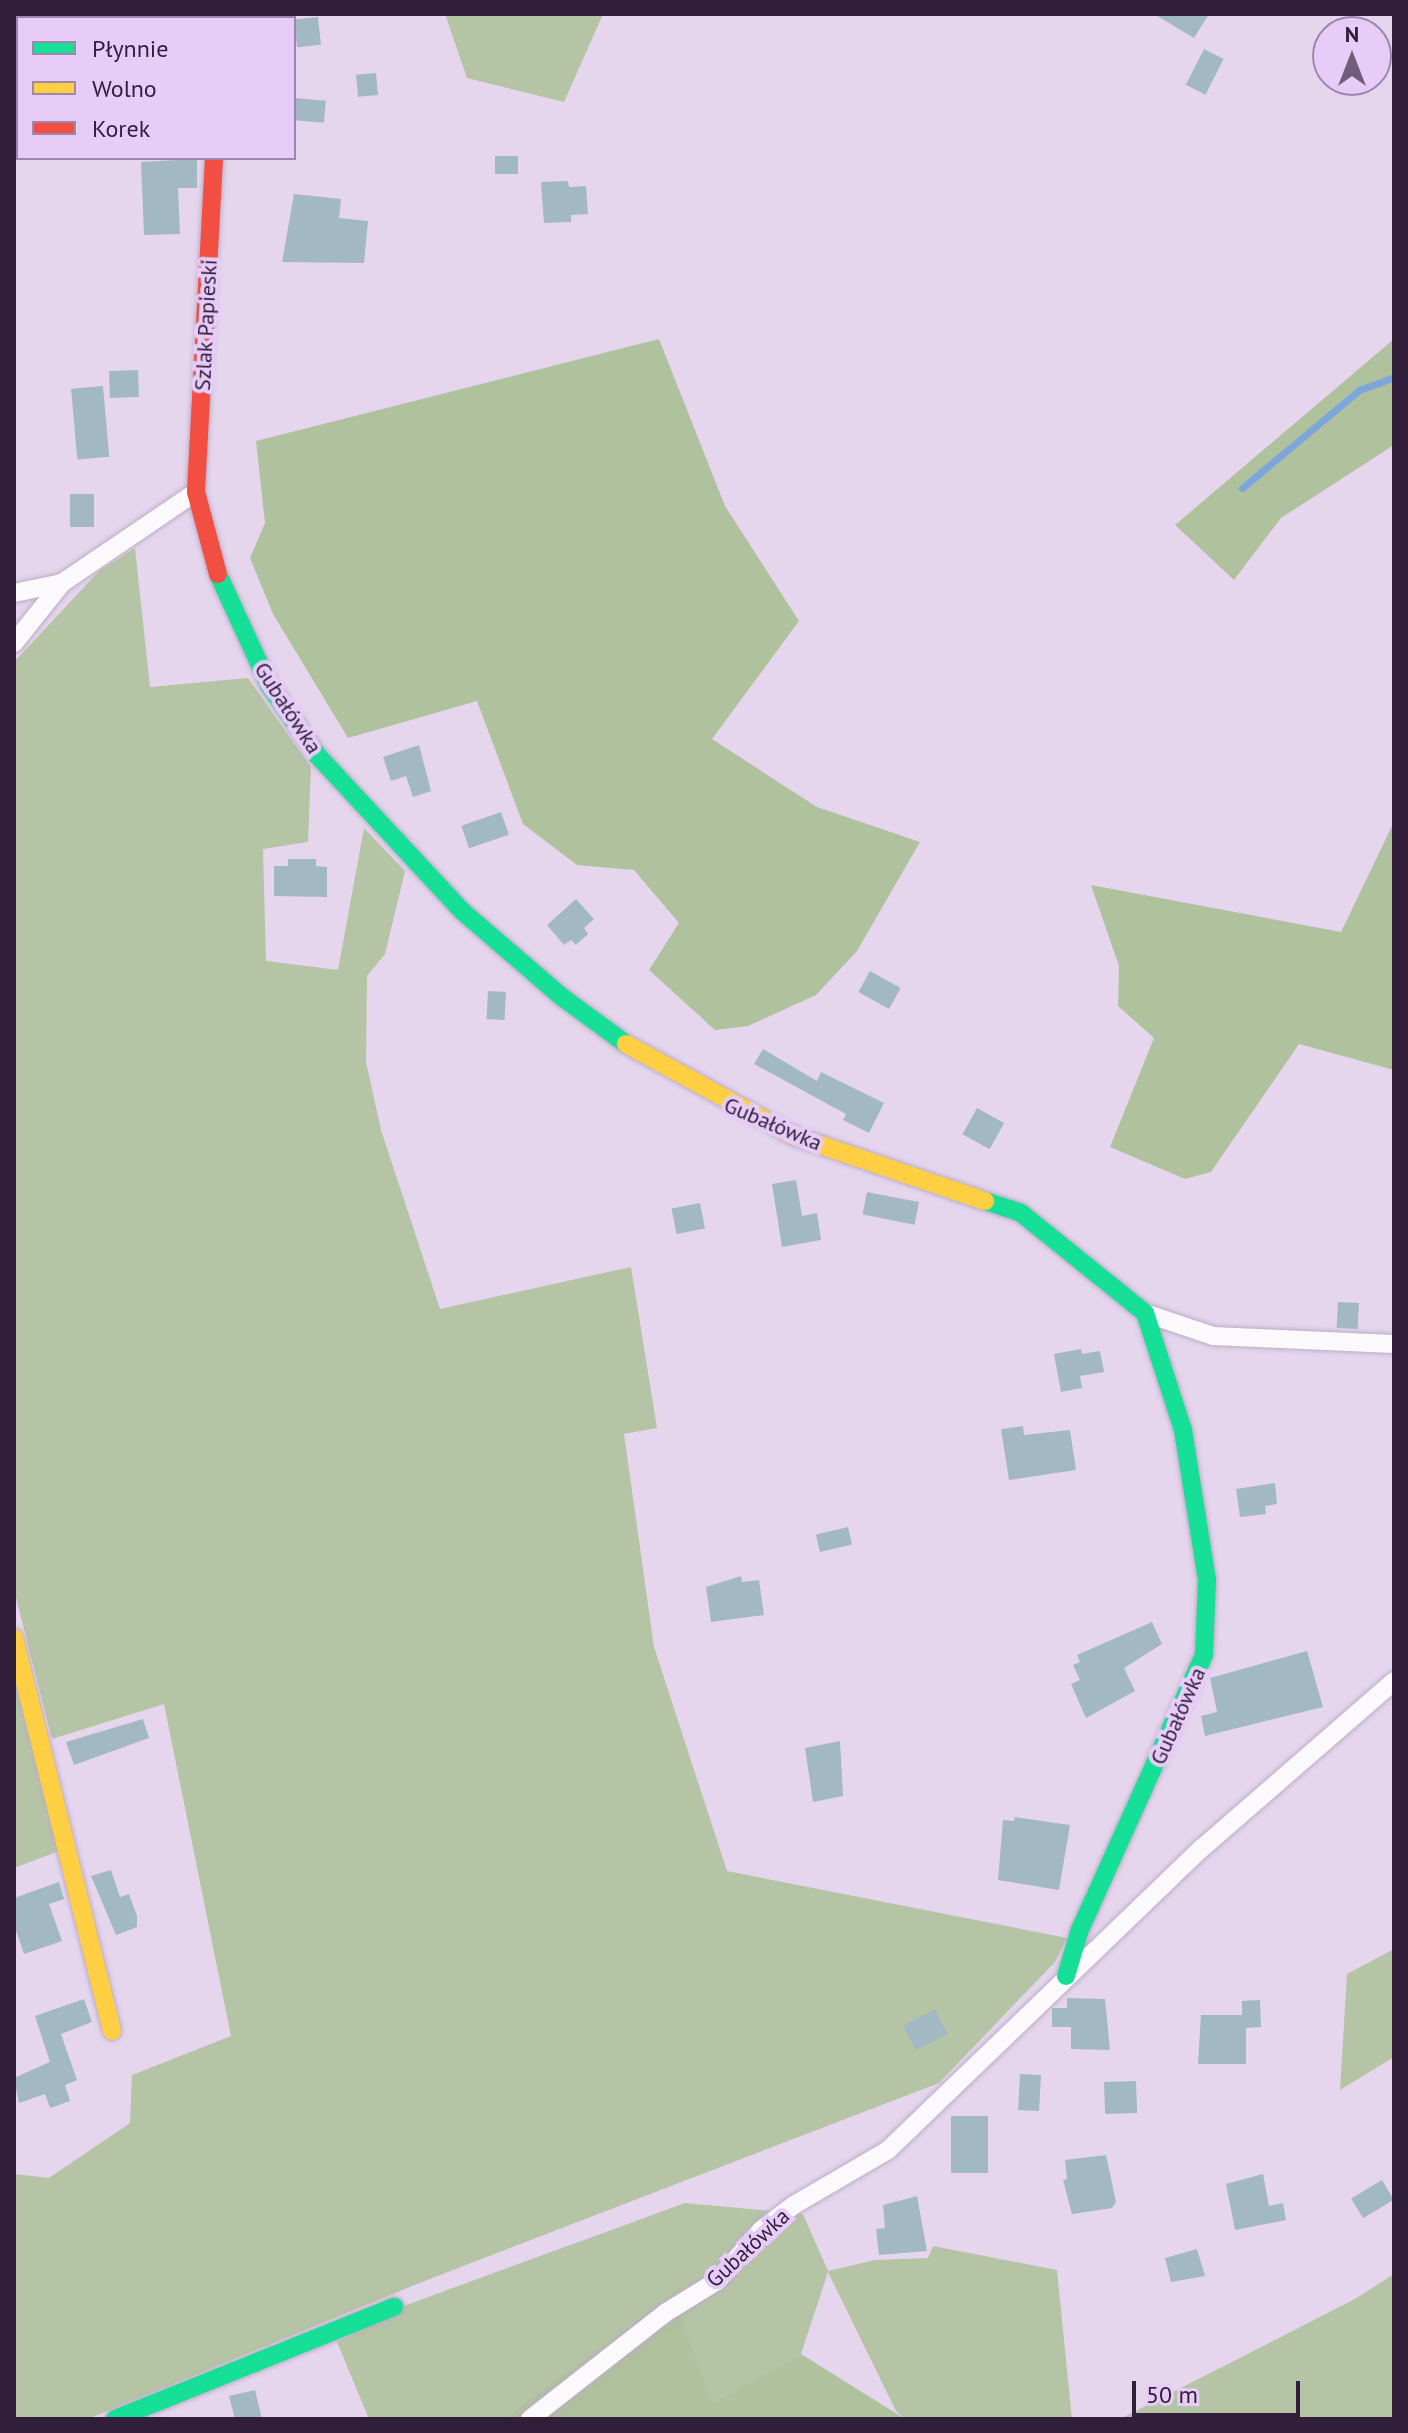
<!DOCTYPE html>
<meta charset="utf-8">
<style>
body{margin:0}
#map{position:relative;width:1408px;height:2433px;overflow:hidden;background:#e5d6ee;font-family:"PT Sans",sans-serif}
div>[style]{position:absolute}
.green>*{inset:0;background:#b5c4a5}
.forest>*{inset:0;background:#b0c19e}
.stream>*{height:7px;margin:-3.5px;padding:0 3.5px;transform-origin:3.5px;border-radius:3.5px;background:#7da6dd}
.building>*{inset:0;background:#a2b9c3;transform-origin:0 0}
.roads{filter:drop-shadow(0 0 2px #bcadc5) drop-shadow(0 0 2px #bcadc5)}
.street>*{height:18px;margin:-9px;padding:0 9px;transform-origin:9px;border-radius:9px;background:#fbf9fc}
.fast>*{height:18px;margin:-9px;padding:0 9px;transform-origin:9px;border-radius:9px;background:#16e098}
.slow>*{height:18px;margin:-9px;padding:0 9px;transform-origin:9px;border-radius:9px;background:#ffcf43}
.jam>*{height:18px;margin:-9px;padding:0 9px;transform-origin:9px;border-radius:9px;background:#f24e42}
span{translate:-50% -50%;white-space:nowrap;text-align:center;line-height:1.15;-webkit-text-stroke:8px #e7ccf8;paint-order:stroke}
.street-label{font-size:22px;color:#301e3a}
.frame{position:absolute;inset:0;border:16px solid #301e3a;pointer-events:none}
.legend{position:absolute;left:16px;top:16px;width:280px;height:144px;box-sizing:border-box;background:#e7ccf8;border:2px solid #9e86ac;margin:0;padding:10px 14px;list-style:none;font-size:24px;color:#301e3a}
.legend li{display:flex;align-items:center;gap:16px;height:40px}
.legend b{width:40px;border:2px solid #9e86ac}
.north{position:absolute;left:1312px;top:16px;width:80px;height:80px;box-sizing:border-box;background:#e7ccf8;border:2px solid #9e86ac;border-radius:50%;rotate:0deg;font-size:22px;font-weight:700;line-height:32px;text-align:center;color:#301e3a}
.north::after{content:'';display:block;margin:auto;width:28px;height:36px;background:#6f5e79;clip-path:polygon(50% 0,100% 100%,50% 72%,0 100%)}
.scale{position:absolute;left:1132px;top:2381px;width:168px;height:36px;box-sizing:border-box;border:4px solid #301e3a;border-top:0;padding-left:10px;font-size:24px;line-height:28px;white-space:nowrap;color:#301e3a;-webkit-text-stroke:6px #e7ccf8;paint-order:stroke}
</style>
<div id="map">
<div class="green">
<i style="clip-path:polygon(445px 14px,603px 14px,564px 102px,467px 78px)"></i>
<i style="clip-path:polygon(135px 548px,150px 687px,248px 678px,311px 767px,308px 842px,263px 849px,266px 961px,338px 970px,364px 828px,405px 871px,385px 954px,367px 976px,366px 1062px,381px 1130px,440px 1309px,631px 1267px,657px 1428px,624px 1434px,654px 1647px,727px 1871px,1067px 1938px,1055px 1962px,939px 2083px,427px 2280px,88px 2419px,14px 2419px,14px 2174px,49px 2178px,130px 2123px,132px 2075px,231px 2036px,164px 1704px,52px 1739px,14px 1590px,14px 662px,99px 571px)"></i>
<i style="clip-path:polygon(14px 1667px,59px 1851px,14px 1868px)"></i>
<i style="clip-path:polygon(1394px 1949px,1394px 2057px,1340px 2090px,1347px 1974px)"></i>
<i style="clip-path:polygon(685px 2203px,803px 2214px,828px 2271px,875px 2260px,928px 2258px,933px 2246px,1057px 2270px,1072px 2419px,905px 2419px,896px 2411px,828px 2272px,801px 2354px,712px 2405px,544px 2394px,504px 2419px,369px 2419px,337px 2342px,401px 2307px)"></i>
<i style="clip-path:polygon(1394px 2274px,1394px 2419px,1120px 2419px,1355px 2299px)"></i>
</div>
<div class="forest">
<i style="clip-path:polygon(659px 339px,725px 506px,799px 621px,712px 739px,817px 807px,920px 842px,857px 951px,816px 995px,748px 1026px,715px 1030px,649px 970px,679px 923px,634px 870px,577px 865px,523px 824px,477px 701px,348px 738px,273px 614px,250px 558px,265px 523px,256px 441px)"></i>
<i style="clip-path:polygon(1394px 339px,1394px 445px,1281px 518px,1234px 580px,1175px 525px)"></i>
<i style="clip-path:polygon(1394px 822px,1394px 1070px,1299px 1044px,1211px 1172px,1185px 1179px,1110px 1147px,1154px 1038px,1118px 1006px,1119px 966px,1091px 885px,1341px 932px)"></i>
<i style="clip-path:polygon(673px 2295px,712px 2404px,801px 2354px,905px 2419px,504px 2419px)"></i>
</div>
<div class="stream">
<i style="left:1242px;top:488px;width:153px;rotate:-39.9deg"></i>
<i style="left:1359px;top:390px;width:37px;rotate:-20deg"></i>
</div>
<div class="building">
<i style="clip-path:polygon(1154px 14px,1209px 14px,1194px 38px)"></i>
<i style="left:318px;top:17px;width:28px;height:24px;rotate:84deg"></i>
<i style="left:1204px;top:49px;width:22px;height:40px;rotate:27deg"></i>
<i style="left:376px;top:73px;width:22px;height:20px;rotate:85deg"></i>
<i style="left:294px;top:98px;width:32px;height:22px;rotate:5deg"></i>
<i style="left:518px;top:156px;width:18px;height:23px;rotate:90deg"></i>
<i style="clip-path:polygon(197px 159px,197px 188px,178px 188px,180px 234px,144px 235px,141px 162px)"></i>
<i style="clip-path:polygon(568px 181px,569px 187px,586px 186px,588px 214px,571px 215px,571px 222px,544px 223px,541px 182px)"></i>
<i style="clip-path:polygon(294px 194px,341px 199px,339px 218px,368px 221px,364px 263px,282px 262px)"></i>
<i style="left:138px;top:370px;width:27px;height:29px;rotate:88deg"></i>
<i style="left:103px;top:386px;width:71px;height:32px;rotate:85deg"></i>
<i style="left:70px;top:494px;width:24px;height:33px"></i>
<i style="clip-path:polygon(419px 745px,431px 791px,413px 797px,406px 776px,391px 781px,383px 757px)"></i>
<i style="left:501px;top:812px;width:24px;height:42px;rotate:71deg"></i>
<i style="clip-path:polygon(288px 859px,316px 859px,316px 866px,327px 867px,327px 897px,274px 896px,274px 866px,288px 866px)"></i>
<i style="clip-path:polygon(576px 899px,594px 919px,584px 928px,588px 934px,576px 945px,571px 940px,564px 945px,547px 925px)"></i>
<i style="left:870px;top:971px;width:35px;height:24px;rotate:29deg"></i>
<i style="left:488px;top:991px;width:18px;height:28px;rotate:3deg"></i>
<i style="clip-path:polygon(763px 1049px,817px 1081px,821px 1072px,884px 1103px,869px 1133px,843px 1120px,846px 1114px,754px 1064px)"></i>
<i style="left:977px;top:1108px;width:31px;height:30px;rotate:29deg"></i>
<i style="clip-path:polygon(796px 1180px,802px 1216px,817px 1213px,821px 1240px,782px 1247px,772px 1184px)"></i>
<i style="left:867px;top:1192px;width:53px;height:23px;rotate:11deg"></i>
<i style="left:700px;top:1203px;width:26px;height:29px;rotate:79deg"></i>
<i style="left:1338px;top:1302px;width:21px;height:26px;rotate:3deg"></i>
<i style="clip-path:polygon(1081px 1349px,1082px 1354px,1100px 1351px,1104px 1372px,1080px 1376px,1082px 1388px,1061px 1392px,1054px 1354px)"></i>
<i style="clip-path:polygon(1023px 1426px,1024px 1435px,1070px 1430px,1076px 1470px,1009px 1480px,1001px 1429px)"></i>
<i style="clip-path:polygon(1275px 1483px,1277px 1504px,1265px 1506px,1266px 1514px,1240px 1517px,1236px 1489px)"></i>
<i style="left:848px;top:1527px;width:18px;height:33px;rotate:77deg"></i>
<i style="clip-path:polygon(741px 1576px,742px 1582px,759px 1580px,764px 1615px,711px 1622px,706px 1587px)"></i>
<i style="clip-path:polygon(1152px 1622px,1162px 1644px,1124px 1668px,1135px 1691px,1086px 1718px,1071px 1684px,1080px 1680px,1073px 1665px,1080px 1662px,1077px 1655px)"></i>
<i style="clip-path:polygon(1307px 1651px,1323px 1707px,1205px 1736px,1201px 1716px,1217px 1712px,1210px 1678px)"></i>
<i style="clip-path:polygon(143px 1719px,149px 1738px,74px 1765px,66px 1742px)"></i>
<i style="clip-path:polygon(840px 1741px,843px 1796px,813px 1802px,805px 1748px)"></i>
<i style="clip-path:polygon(1015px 1817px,1070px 1825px,1059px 1890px,998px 1880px,1003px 1820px,1014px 1821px)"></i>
<i style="clip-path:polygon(111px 1870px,120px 1897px,129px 1894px,137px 1916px,137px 1927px,116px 1935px,91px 1876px)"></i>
<i style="clip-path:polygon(59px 1882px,64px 1899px,49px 1904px,62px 1941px,24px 1954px,14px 1924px,14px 1898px)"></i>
<i style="clip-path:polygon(1067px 1998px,1105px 1999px,1110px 2050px,1071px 2049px,1071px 2027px,1052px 2027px,1052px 2008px,1067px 2008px)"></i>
<i style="clip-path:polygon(84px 1999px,92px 2022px,61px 2034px,77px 2080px,65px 2085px,70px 2101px,50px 2108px,45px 2094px,19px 2103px,14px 2078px,50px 2062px,35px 2016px)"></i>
<i style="clip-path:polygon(1260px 2000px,1261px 2027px,1246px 2028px,1246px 2064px,1198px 2064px,1201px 2015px,1242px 2015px,1242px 2001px)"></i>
<i style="left:935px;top:2009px;width:28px;height:36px;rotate:63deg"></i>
<i style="left:1020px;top:2074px;width:21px;height:36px;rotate:3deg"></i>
<i style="left:1136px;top:2081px;width:32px;height:32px;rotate:88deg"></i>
<i style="left:951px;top:2116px;width:37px;height:57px"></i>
<i style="clip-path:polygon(1106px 2155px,1116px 2202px,1112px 2208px,1072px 2214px,1063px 2180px,1067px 2179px,1065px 2160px)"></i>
<i style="clip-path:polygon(1263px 2174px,1269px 2206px,1283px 2203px,1286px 2220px,1235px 2230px,1226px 2184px)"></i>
<i style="left:1382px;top:2180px;width:23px;height:36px;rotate:59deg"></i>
<i style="clip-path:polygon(917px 2196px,927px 2251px,879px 2255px,876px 2229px,885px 2228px,883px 2205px)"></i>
<i style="clip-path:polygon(1197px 2249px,1205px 2276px,1171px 2282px,1165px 2258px)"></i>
<i style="clip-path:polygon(255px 2390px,262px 2419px,235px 2419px,229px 2396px)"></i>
</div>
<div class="roads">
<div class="street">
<i style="left:213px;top:14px;width:4px;rotate:90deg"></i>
<i style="left:14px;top:593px;width:49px;rotate:-11.8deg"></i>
<i style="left:14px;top:643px;width:77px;rotate:-51.3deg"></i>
<i style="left:62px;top:583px;width:162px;rotate:-34.2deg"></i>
<i style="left:1145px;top:1313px;width:72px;rotate:18.7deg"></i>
<i style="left:1213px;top:1336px;width:181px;rotate:2.5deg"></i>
<i style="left:530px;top:2419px;width:172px;rotate:-38.1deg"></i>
<i style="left:665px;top:2313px;width:61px;rotate:-31.6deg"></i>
<i style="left:717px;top:2281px;width:67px;rotate:-49.2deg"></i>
<i style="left:761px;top:2230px;width:41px;rotate:-37.1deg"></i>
<i style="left:794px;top:2205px;width:109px;rotate:-30.3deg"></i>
<i style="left:888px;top:2150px;width:434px;rotate:-43.9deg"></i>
<i style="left:1201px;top:1849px;width:256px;rotate:-41deg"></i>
</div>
<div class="fast">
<i style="left:218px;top:574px;width:122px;rotate:65.3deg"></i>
<i style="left:269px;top:685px;width:86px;rotate:55.4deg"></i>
<i style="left:318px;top:756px;width:212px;rotate:47.1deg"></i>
<i style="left:462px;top:911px;width:132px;rotate:40.7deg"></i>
<i style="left:562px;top:997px;width:79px;rotate:36.3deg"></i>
<i style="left:985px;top:1201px;width:38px;rotate:18deg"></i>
<i style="left:1021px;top:1213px;width:159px;rotate:38.9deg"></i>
<i style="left:1145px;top:1313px;width:123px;rotate:72deg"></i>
<i style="left:1183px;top:1430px;width:152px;rotate:80.9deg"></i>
<i style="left:1207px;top:1580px;width:75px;rotate:92.3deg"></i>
<i style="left:1204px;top:1655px;width:301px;rotate:114.3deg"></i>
<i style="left:1080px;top:1929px;width:49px;rotate:106.6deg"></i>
<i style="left:115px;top:2419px;width:301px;rotate:-21.9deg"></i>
</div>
<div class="slow">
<i style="left:626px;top:1044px;width:192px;rotate:28.7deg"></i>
<i style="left:794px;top:1136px;width:202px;rotate:18.8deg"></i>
<i style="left:14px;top:1638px;width:405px;rotate:76deg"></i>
</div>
<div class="jam">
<i style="left:214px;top:158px;width:334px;rotate:93.1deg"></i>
<i style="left:196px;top:492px;width:85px;rotate:75deg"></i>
</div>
</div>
<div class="street-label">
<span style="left:206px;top:325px;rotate:-87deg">Szlak Papieski</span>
<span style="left:288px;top:708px;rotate:57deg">Gubałówka</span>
<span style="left:773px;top:1124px;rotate:23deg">Gubałówka</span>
<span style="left:1178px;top:1716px;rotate:-66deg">Gubałówka</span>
<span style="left:748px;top:2248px;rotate:-43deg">Gubałówka</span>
</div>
<div class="frame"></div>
<ul class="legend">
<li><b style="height:10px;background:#16e098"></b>Płynnie</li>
<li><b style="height:10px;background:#ffcf43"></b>Wolno</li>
<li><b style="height:10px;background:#f24e42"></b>Korek</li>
</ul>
<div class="north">N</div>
<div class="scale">50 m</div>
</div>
